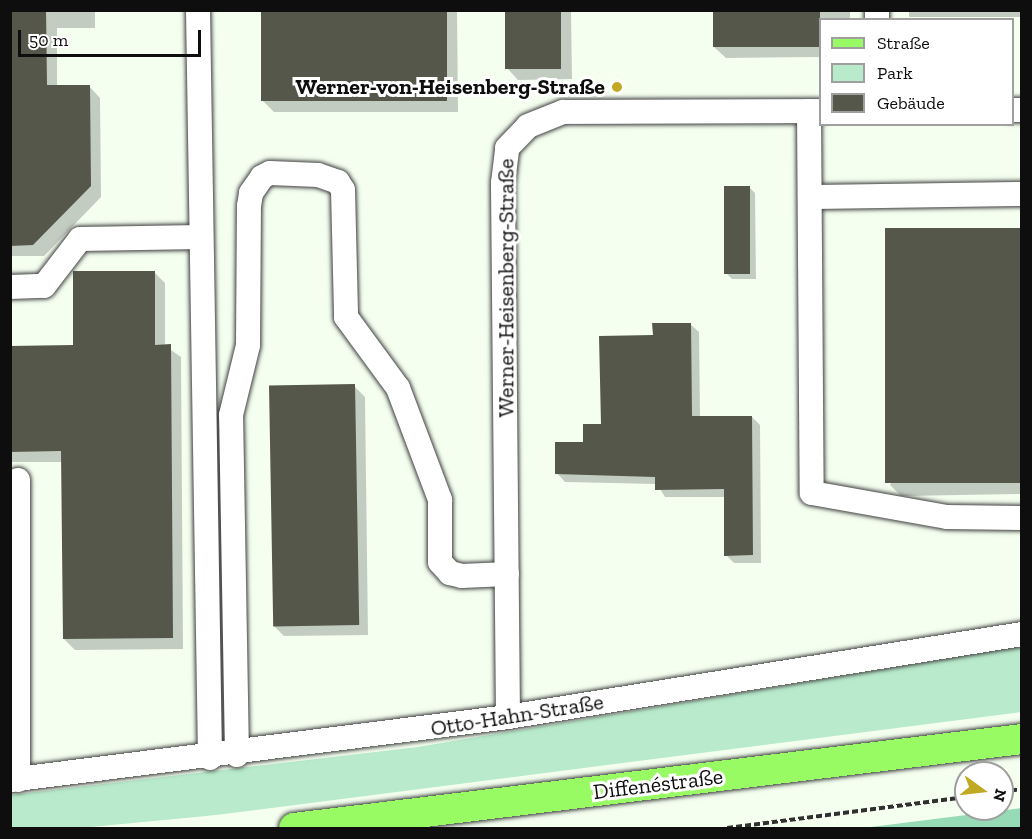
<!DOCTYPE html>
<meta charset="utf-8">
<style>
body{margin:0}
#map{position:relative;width:1032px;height:839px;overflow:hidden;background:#f4fff0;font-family:"Zilla Slab",serif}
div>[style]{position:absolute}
.green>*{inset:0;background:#b8eacb}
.forest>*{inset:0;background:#97dbb6}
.shadow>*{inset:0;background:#0003;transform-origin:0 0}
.building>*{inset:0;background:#54574a;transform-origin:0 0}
.path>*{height:4px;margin-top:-2px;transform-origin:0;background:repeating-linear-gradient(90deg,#303030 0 6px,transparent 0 9px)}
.roads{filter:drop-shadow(0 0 2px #414141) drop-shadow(0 0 2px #414141)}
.minor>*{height:24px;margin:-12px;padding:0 12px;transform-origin:12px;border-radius:12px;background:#fff}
.major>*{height:30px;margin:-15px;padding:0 15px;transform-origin:15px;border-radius:15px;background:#98fb64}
.dots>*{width:16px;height:16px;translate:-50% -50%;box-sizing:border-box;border:3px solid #fff;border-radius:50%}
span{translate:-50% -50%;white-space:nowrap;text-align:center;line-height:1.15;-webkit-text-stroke:6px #fff;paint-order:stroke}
.poi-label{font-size:22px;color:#0e0e0e;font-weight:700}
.right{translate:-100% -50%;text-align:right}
.street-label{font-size:22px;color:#0e0e0e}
.frame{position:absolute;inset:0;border:12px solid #0e0e0e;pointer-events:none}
.legend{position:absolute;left:819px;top:18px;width:195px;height:108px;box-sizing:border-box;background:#fff;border:2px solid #9f9f9f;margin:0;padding:8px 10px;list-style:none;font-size:18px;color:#0e0e0e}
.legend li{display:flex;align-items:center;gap:12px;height:30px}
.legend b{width:30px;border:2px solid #9f9f9f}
.north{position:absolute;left:954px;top:761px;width:60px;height:60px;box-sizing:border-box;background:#fff;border:2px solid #9f9f9f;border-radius:50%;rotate:105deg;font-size:16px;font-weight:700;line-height:24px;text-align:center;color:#0e0e0e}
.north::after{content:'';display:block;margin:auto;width:21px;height:27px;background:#c1aa23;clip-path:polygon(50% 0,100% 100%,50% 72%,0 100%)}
.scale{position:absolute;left:18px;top:30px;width:183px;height:27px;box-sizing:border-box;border:3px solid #0e0e0e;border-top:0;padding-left:8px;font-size:18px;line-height:21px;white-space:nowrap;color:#0e0e0e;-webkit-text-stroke:4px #fff;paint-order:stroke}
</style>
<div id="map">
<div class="green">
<i style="clip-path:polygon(1021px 646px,1021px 712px,216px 815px,81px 828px,11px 828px,10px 795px,418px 747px)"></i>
</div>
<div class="forest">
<i style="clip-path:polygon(1021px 808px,1021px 828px,863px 828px)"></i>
</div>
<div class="shadow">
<i style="clip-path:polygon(10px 10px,95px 10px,95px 28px,57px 28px,57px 87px,89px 86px,100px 98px,101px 197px,44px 256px,10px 256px)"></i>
<i style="clip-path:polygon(264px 10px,457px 10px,458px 112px,274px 112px,263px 101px)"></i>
<i style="clip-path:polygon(506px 10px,571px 10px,572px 79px,518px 80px,507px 68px)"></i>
<i style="clip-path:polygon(714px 10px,850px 10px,850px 20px,820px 20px,820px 57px,726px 58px,714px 47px)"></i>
<i style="left:909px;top:10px;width:113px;height:7px"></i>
<i style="clip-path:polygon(749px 187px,755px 193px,756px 279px,732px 279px,726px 273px)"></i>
<i style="clip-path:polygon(1022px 230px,1022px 494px,901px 496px,890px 485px)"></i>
<i style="clip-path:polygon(154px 272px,165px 283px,165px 346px,181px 357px,183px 649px,75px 650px,64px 639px,63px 462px,10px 462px,10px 347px,75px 347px)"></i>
<i style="clip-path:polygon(690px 324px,699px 332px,700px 418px,752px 417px,760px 425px,761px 563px,734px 563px,726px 555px,725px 497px,665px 497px,657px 484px,565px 482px,557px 473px,602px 426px,654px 336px)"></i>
<i style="clip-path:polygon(354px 386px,365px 397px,368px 635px,284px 636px,273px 625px)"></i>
</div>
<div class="building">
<i style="clip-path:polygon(10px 10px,46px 10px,47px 85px,90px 85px,91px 186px,33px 245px,10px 246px)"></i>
<i style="left:261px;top:10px;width:186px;height:91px"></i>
<i style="left:505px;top:10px;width:56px;height:59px"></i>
<i style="left:713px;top:10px;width:107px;height:37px"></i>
<i style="left:724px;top:186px;width:26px;height:88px"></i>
<i style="left:1022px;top:228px;width:255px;height:137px;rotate:90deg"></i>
<i style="clip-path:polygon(73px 271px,155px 271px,155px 345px,171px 344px,173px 638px,63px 639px,61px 451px,10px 452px,10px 346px,73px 345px)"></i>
<i style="clip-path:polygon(652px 323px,691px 323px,692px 416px,752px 416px,753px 555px,724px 556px,724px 489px,655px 490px,655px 477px,555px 474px,555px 442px,583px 442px,583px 424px,601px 424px,599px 336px,653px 335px)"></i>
<i style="left:355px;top:384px;width:241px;height:86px;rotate:89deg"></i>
</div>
<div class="path">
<i style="left:1002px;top:792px;width:20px;rotate:-9deg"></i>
<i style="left:727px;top:828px;width:241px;rotate:-7.4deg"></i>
</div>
<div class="roads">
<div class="minor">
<i style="left:198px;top:10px;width:748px;rotate:89.08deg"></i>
<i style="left:877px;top:20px;width:10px;rotate:-90deg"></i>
<i style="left:1012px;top:110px;width:10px"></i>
<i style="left:809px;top:111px;width:382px;rotate:89.6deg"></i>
<i style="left:812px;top:493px;width:137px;rotate:10.1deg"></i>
<i style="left:947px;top:517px;width:75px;rotate:0.8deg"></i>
<i style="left:810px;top:197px;width:212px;rotate:-0.8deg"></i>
<i style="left:10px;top:287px;width:34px;rotate:-2deg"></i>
<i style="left:44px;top:286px;width:59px;rotate:-52.5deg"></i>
<i style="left:80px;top:239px;width:121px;rotate:-0.9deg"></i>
<i style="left:18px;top:480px;width:300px;rotate:90deg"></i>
<i style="left:508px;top:717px;width:534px;rotate:-90.54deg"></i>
<i style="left:503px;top:183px;width:35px;rotate:-83deg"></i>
<i style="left:507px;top:148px;width:30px;rotate:-46deg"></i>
<i style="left:528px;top:126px;width:38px;rotate:-22deg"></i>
<i style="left:563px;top:112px;width:257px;rotate:-0.2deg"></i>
<i style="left:237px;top:755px;width:340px;rotate:-91deg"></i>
<i style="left:231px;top:415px;width:72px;rotate:-76.3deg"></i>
<i style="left:248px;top:345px;width:139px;rotate:-89.6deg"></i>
<i style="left:249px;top:206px;width:13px;rotate:-81deg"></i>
<i style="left:251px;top:193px;width:19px;rotate:-55deg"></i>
<i style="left:262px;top:177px;width:9px;rotate:-27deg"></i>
<i style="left:270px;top:173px;width:48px;rotate:2.4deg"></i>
<i style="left:318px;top:175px;width:21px;rotate:19deg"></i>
<i style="left:338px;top:182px;width:9px;rotate:58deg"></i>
<i style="left:343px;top:190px;width:127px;rotate:88.6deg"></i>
<i style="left:346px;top:317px;width:88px;rotate:53.8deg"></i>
<i style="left:398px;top:388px;width:120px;rotate:69.4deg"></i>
<i style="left:440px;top:500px;width:62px;rotate:90deg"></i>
<i style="left:440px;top:562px;width:15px;rotate:48deg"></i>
<i style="left:450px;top:573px;width:12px;rotate:14deg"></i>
<i style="left:462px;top:576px;width:45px;rotate:-2.5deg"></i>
<i style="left:10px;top:780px;width:502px;rotate:-7.21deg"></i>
<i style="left:508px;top:717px;width:521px;rotate:-9.17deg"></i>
</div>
<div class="major">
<i style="left:294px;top:828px;width:733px;rotate:-6.97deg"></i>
</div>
</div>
<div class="dots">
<i style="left:617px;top:87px;background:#c1aa23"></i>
</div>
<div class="poi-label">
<span class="right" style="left:605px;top:87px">Werner-von-Heisenberg-Straße</span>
</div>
<div class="street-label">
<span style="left:506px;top:288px;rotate:-90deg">Werner-Heisenberg-Straße</span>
<span style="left:517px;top:715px;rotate:-9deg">Otto-Hahn-Straße</span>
<span style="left:658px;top:784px;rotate:-7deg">Diffenéstraße</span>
</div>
<div class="frame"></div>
<ul class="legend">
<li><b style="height:8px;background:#98fb64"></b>Straße</li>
<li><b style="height:16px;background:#b8eacb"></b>Park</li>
<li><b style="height:16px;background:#54574a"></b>Gebäude</li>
</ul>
<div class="north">N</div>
<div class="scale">50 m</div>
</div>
